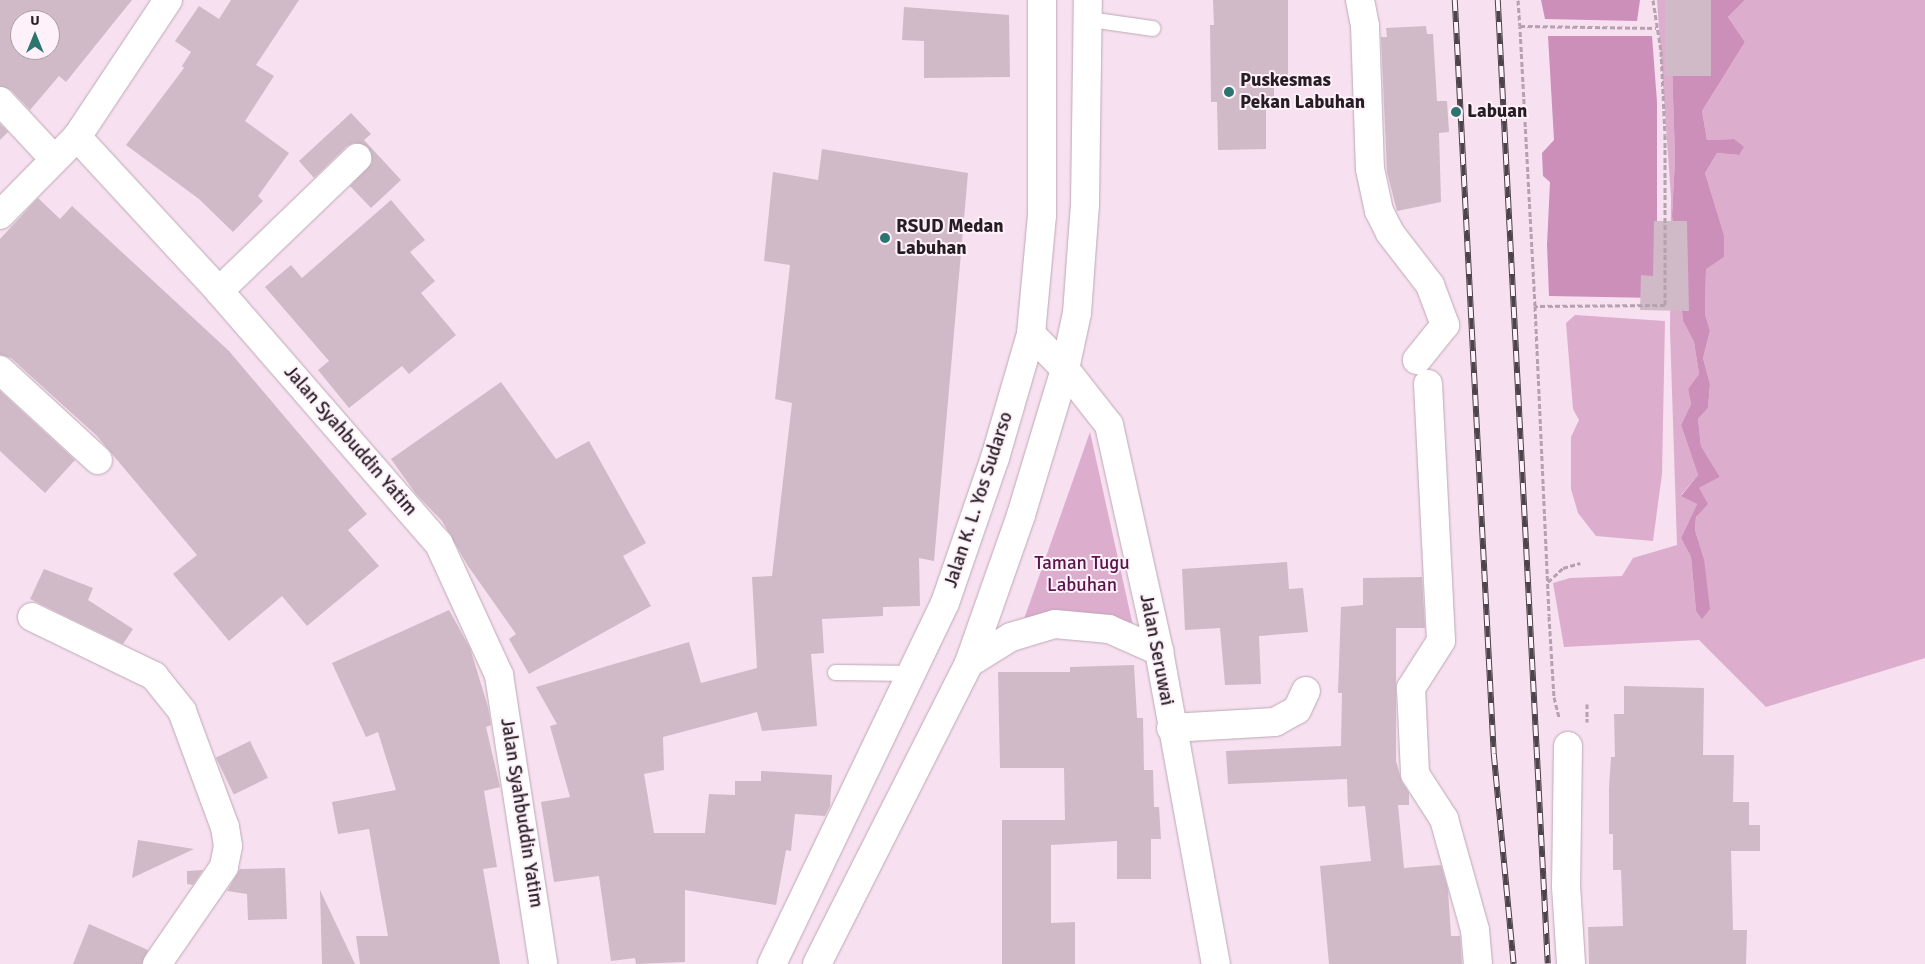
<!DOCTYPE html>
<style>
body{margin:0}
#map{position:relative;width:1925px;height:964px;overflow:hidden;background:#f7e0ef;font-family:Signika,sans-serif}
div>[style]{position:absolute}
.green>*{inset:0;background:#ddadce}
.water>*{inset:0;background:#cc8fb9}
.building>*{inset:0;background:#d0bac8;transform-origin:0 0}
.path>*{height:3px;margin-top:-1.5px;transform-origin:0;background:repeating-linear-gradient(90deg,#b4a2ae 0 5px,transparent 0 7.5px)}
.roads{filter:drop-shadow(0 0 1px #bda8b6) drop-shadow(0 0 1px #bda8b6)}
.service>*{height:15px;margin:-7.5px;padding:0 7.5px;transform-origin:7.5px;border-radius:7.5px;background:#fff}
.minor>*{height:28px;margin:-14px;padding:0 14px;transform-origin:14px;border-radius:14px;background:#fff}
.tertiary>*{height:28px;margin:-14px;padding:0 14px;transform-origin:14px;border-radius:14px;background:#fff}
.trunk>*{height:28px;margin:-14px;padding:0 14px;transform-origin:14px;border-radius:14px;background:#fff}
.rail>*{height:5.5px;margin-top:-2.75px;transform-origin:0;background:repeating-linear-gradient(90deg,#fef1fa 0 11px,#4d434a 0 22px);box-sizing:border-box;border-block:1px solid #4d434a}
.dots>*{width:14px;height:14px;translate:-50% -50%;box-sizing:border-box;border:2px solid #fef1fa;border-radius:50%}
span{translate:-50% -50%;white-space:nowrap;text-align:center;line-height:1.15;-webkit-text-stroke:4px #fef1fa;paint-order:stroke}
.poi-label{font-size:19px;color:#261e23;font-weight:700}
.left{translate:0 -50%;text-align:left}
.street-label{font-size:19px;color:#261e23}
.park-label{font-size:19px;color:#5c154c}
.north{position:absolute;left:10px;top:10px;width:50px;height:50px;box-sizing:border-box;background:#fef1fa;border:1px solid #a89da4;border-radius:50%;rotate:0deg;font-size:14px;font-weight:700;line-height:20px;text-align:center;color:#261e23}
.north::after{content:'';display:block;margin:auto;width:18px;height:22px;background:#2b746f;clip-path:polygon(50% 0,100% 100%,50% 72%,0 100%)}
</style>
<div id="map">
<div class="green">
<i style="clip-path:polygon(1657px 0,1670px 0,1675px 159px,1672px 216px,1683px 321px,1694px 342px,1699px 374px,1688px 389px,1691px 404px,1681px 425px,1698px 475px,1681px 495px,1697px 504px,1681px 538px,1691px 557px,1696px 611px,1704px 559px,1695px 530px,1699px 488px,1720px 477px,1701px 446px,1698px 419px,1708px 408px,1710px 384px,1703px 358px,1710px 331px,1705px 314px,1706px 268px,1724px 257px,1724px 235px,1705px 173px,1717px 153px,1738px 155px,1733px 139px,1707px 140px,1702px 111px,1745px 42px,1728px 17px,1745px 0,1925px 0,1925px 658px,1766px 707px,1699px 640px,1564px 647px,1553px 583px,1570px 578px,1622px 576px,1633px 558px,1677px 545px,1670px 330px,1671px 197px)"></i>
<i style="clip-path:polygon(1575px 315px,1665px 321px,1662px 474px,1653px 541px,1596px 536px,1578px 513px,1571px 489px,1571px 437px,1579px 420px,1573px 409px,1566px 323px)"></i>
<i style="clip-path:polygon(1090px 432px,1133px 626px,1024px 619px)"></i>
</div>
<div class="water">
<i style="clip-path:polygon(1541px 0,1640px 0,1637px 21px,1545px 19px)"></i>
<i style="clip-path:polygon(1670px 0,1745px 0,1728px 17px,1745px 42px,1702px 111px,1707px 140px,1734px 139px,1744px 147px,1739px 155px,1717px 153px,1705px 173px,1724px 235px,1724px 257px,1706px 269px,1705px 314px,1710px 331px,1703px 358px,1710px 384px,1708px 408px,1698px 419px,1701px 446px,1720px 477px,1699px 488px,1708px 504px,1696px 517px,1695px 530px,1704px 559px,1710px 609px,1702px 619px,1696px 611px,1691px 557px,1681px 538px,1697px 504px,1681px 496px,1698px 475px,1681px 425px,1691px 404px,1688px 389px,1699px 374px,1694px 342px,1683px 321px,1672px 216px,1675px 159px)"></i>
<i style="clip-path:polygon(1548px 36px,1652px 36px,1657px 102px,1657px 298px,1549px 296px,1547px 245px,1550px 182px,1543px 176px,1542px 153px,1554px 140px)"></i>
</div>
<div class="building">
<i style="clip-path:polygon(evenodd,0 0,132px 0,66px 82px,59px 76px,30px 110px,11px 90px,0 86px,0 0,20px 20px,50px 20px,50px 50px,20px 50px,20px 20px)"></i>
<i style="clip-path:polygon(231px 0,299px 0,256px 65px,274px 76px,245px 121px,289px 153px,258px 196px,263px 201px,233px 232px,199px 199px,126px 145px,184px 68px,182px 66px,191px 52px,175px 41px,199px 6px,219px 19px)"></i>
<i style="clip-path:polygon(1213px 0,1288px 0,1288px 81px,1274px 81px,1274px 102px,1266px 102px,1266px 149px,1218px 150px,1217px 102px,1211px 102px,1210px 25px,1214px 25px)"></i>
<i style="left:1665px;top:0;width:46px;height:76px"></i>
<i style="clip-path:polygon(904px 7px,1009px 15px,1010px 77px,924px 78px,924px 41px,902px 40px)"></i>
<i style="clip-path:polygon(1426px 26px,1427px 34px,1433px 34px,1437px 101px,1447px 101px,1449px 132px,1439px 133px,1441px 202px,1397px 211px,1387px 172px,1381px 37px,1387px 37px,1386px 28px)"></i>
<i style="clip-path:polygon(351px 113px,371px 134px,364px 140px,401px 180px,371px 208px,350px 186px,372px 163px,368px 147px,354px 143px,347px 146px,314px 178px,299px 161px)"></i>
<i style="clip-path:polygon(0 124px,8px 132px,0 140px)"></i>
<i style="clip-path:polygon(822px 149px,968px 173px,934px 561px,919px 558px,920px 606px,883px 607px,883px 616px,822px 619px,824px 653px,811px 654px,817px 726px,762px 731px,757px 712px,663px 737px,664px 770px,644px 774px,654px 833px,705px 833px,709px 794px,735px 795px,735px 781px,761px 781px,761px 771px,832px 775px,830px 806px,825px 816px,795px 814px,791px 851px,786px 850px,776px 905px,685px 890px,685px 962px,636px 964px,635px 958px,611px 961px,599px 876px,554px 882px,541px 802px,570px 797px,550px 726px,557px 724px,536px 687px,689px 642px,701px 683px,757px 668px,752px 577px,772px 576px,792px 403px,775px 399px,790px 265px,764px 261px,773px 172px,818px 180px)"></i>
<i style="clip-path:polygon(38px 198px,60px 219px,72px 206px,229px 351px,367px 514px,348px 530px,379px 566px,307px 626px,282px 596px,229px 641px,173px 574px,197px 555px,97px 436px,11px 358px,0 355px,0 239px)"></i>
<i style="clip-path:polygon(391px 200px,425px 240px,410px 252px,435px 281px,421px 293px,456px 335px,409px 374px,402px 366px,349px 408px,318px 370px,329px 361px,265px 287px,291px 265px,302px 278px)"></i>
<i style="clip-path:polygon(1654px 221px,1687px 221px,1689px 311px,1640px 310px,1641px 275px,1653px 276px)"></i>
<i style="clip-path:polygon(501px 382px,556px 459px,589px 441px,646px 543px,623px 556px,651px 606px,529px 674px,509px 639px,516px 634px,468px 566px,442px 521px,416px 494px,391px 459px)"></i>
<i style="clip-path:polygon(0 391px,75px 460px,45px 493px,0 451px)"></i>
<i style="clip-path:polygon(1287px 562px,1289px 589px,1303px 588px,1308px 632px,1259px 636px,1261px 684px,1225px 685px,1220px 628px,1185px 630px,1182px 569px)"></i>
<i style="clip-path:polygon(44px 569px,93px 588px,88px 600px,133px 629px,123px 644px,30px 599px)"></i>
<i style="clip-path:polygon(1422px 577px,1425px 628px,1396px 628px,1396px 761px,1402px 782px,1409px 793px,1409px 805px,1398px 805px,1404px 868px,1441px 865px,1448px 890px,1451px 936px,1460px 936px,1462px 964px,1329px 964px,1320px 866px,1371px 861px,1365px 806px,1348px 807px,1347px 779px,1228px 784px,1226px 751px,1341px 746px,1342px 693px,1338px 693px,1341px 607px,1363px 605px,1363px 578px)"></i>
<i style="clip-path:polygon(449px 610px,470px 648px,488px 707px,491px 725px,486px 727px,500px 787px,484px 791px,497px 867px,483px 869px,500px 964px,360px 964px,356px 936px,388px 936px,369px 829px,338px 834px,332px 802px,396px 790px,378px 732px,366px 737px,332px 663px)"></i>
<i style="clip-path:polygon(1134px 665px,1137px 718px,1143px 718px,1144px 770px,1153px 770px,1154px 807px,1159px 807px,1161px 839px,1151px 839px,1151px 879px,1117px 879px,1117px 841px,1051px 845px,1051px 923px,1075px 922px,1075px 964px,1002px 964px,1002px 820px,1065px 820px,1064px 768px,1000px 768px,998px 672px,1070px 672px,1070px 667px)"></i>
<i style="clip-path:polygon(1624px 686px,1704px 688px,1703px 755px,1734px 755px,1733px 802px,1749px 802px,1749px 825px,1760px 825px,1760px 851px,1731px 851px,1733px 930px,1747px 930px,1746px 964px,1589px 964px,1588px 927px,1623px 926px,1621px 870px,1613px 870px,1613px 834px,1609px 834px,1609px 788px,1611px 757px,1615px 757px,1614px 714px,1624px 714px)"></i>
<i style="left:250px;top:741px;width:41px;height:38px;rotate:64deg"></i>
<i style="clip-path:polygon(138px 840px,194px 849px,132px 878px)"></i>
<i style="clip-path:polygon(285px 868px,287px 919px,248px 920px,247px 894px,227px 891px,240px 869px)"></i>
<i style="clip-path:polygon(203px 870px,193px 885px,187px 884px,187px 871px)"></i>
<i style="clip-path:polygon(320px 890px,355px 964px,322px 964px)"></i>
<i style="clip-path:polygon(89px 924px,148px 950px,142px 964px,73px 964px)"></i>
</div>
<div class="path">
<i style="left:1518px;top:0;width:26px;rotate:86deg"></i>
<i style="left:1653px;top:0;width:52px;rotate:81.1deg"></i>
<i style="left:1661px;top:51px;width:84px;rotate:87.3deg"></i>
<i style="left:1665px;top:135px;width:170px;rotate:90deg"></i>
<i style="left:1665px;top:305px;width:130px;rotate:179.6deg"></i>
<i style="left:1535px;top:306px;width:280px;rotate:-93.1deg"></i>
<i style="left:1520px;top:26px;width:136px;rotate:0.8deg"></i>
<i style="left:1535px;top:306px;width:310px;rotate:87.4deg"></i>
<i style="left:1549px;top:616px;width:81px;rotate:86.5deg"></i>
<i style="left:1554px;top:697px;width:21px;rotate:76deg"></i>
<i style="left:1548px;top:582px;width:21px;rotate:-43deg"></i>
<i style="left:1563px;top:568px;width:18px;rotate:-16deg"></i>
<i style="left:1587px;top:704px;width:18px;rotate:90deg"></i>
</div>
<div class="roads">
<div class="service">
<i style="left:1089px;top:19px;width:64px;rotate:8.1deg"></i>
<i style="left:835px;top:672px;width:78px;rotate:0.7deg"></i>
</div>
<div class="minor">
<i style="left:168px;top:0;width:164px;rotate:123.6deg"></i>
<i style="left:77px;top:137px;width:209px;rotate:47.3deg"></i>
<i style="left:219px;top:291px;width:335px;rotate:49deg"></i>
<i style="left:439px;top:544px;width:144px;rotate:65.4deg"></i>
<i style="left:499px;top:675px;width:292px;rotate:81.3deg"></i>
<i style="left:1360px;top:0;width:26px;rotate:79deg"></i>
<i style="left:1365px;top:26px;width:143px;rotate:88deg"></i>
<i style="left:1370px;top:169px;width:43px;rotate:77.9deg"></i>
<i style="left:1379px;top:211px;width:25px;rotate:63deg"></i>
<i style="left:1390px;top:233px;width:66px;rotate:52.4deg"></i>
<i style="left:1430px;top:285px;width:43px;rotate:69.4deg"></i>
<i style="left:1445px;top:325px;width:45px;rotate:128.7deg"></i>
<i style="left:0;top:101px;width:79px;rotate:47deg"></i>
<i style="left:0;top:215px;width:110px;rotate:-45.4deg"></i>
<i style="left:219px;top:291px;width:192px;rotate:-43.9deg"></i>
<i style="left:0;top:370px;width:133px;rotate:42.6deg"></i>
<i style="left:1428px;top:384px;width:257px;rotate:87.1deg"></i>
<i style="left:1441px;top:641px;width:56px;rotate:122.6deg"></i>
<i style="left:1411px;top:688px;width:86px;rotate:87.3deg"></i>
<i style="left:1415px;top:774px;width:54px;rotate:57.2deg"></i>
<i style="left:1444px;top:819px;width:115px;rotate:74.4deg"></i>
<i style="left:1475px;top:930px;width:34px;rotate:85deg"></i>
<i style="left:32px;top:617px;width:136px;rotate:25.8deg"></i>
<i style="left:154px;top:676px;width:45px;rotate:51.3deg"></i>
<i style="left:182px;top:711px;width:124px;rotate:69.7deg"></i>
<i style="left:225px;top:827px;width:19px;rotate:81deg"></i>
<i style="left:228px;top:846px;width:21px;rotate:101deg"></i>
<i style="left:224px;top:867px;width:118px;rotate:124.6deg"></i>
<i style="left:1171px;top:728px;width:104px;rotate:-3.3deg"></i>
<i style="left:1275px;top:722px;width:25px;rotate:-29deg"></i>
<i style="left:1297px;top:710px;width:21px;rotate:-65deg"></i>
<i style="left:1568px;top:746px;width:140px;rotate:90.8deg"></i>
<i style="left:1566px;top:886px;width:78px;rotate:86.3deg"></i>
</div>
<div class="tertiary">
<i style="left:1031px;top:334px;width:49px;rotate:45.8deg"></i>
<i style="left:1065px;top:369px;width:71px;rotate:51.8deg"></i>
<i style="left:1109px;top:425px;width:231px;rotate:77.5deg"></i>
<i style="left:1159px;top:651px;width:318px;rotate:79.7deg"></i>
</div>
<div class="trunk">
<i style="left:969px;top:663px;width:49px;rotate:-31.8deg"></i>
<i style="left:1011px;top:637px;width:46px;rotate:-16.5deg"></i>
<i style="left:1055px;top:624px;width:54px;rotate:5.3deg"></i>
<i style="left:1109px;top:629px;width:55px;rotate:23.7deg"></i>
<i style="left:772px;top:964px;width:400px;rotate:-64.4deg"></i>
<i style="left:945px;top:603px;width:153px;rotate:-71deg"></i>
<i style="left:995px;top:458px;width:129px;rotate:-73.8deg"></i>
<i style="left:1031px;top:334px;width:120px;rotate:-84.7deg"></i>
<i style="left:1042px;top:215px;width:215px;rotate:-90deg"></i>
<i style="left:817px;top:964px;width:337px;rotate:-63.2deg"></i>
<i style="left:969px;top:663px;width:157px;rotate:-70.6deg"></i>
<i style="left:1021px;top:515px;width:152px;rotate:-73.2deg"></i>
<i style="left:1065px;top:369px;width:57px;rotate:-77.9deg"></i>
<i style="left:1077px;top:313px;width:109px;rotate:-85.8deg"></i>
<i style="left:1085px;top:204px;width:204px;rotate:-89.2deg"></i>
</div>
</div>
<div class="rail">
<i style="left:1455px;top:0;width:755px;rotate:87.04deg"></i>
<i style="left:1494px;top:754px;width:211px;rotate:84.6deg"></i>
<i style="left:1498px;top:0;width:965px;rotate:87.03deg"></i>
</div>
<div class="dots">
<i style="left:1229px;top:92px;background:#2b746f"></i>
<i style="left:1456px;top:112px;background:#2b746f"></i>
<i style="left:885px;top:238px;background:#2b746f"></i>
</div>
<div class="poi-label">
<span class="left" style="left:1240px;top:92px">Puskesmas<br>Pekan Labuhan</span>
<span class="left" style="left:1467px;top:112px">Labuan</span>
<span class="left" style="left:896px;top:238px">RSUD Medan<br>Labuhan</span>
</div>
<div class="street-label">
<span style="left:350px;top:441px;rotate:49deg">Jalan Syahbuddin Yatim</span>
<span style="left:979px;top:500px;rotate:-72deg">Jalan K. L. Yos Sudarso</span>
<span style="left:1156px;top:650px;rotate:79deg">Jalan Seruwai</span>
<span style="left:521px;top:813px;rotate:81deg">Jalan Syahbuddin Yatim</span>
</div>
<div class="park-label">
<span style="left:1082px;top:575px">Taman Tugu<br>Labuhan</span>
</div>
<div class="north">U</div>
</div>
